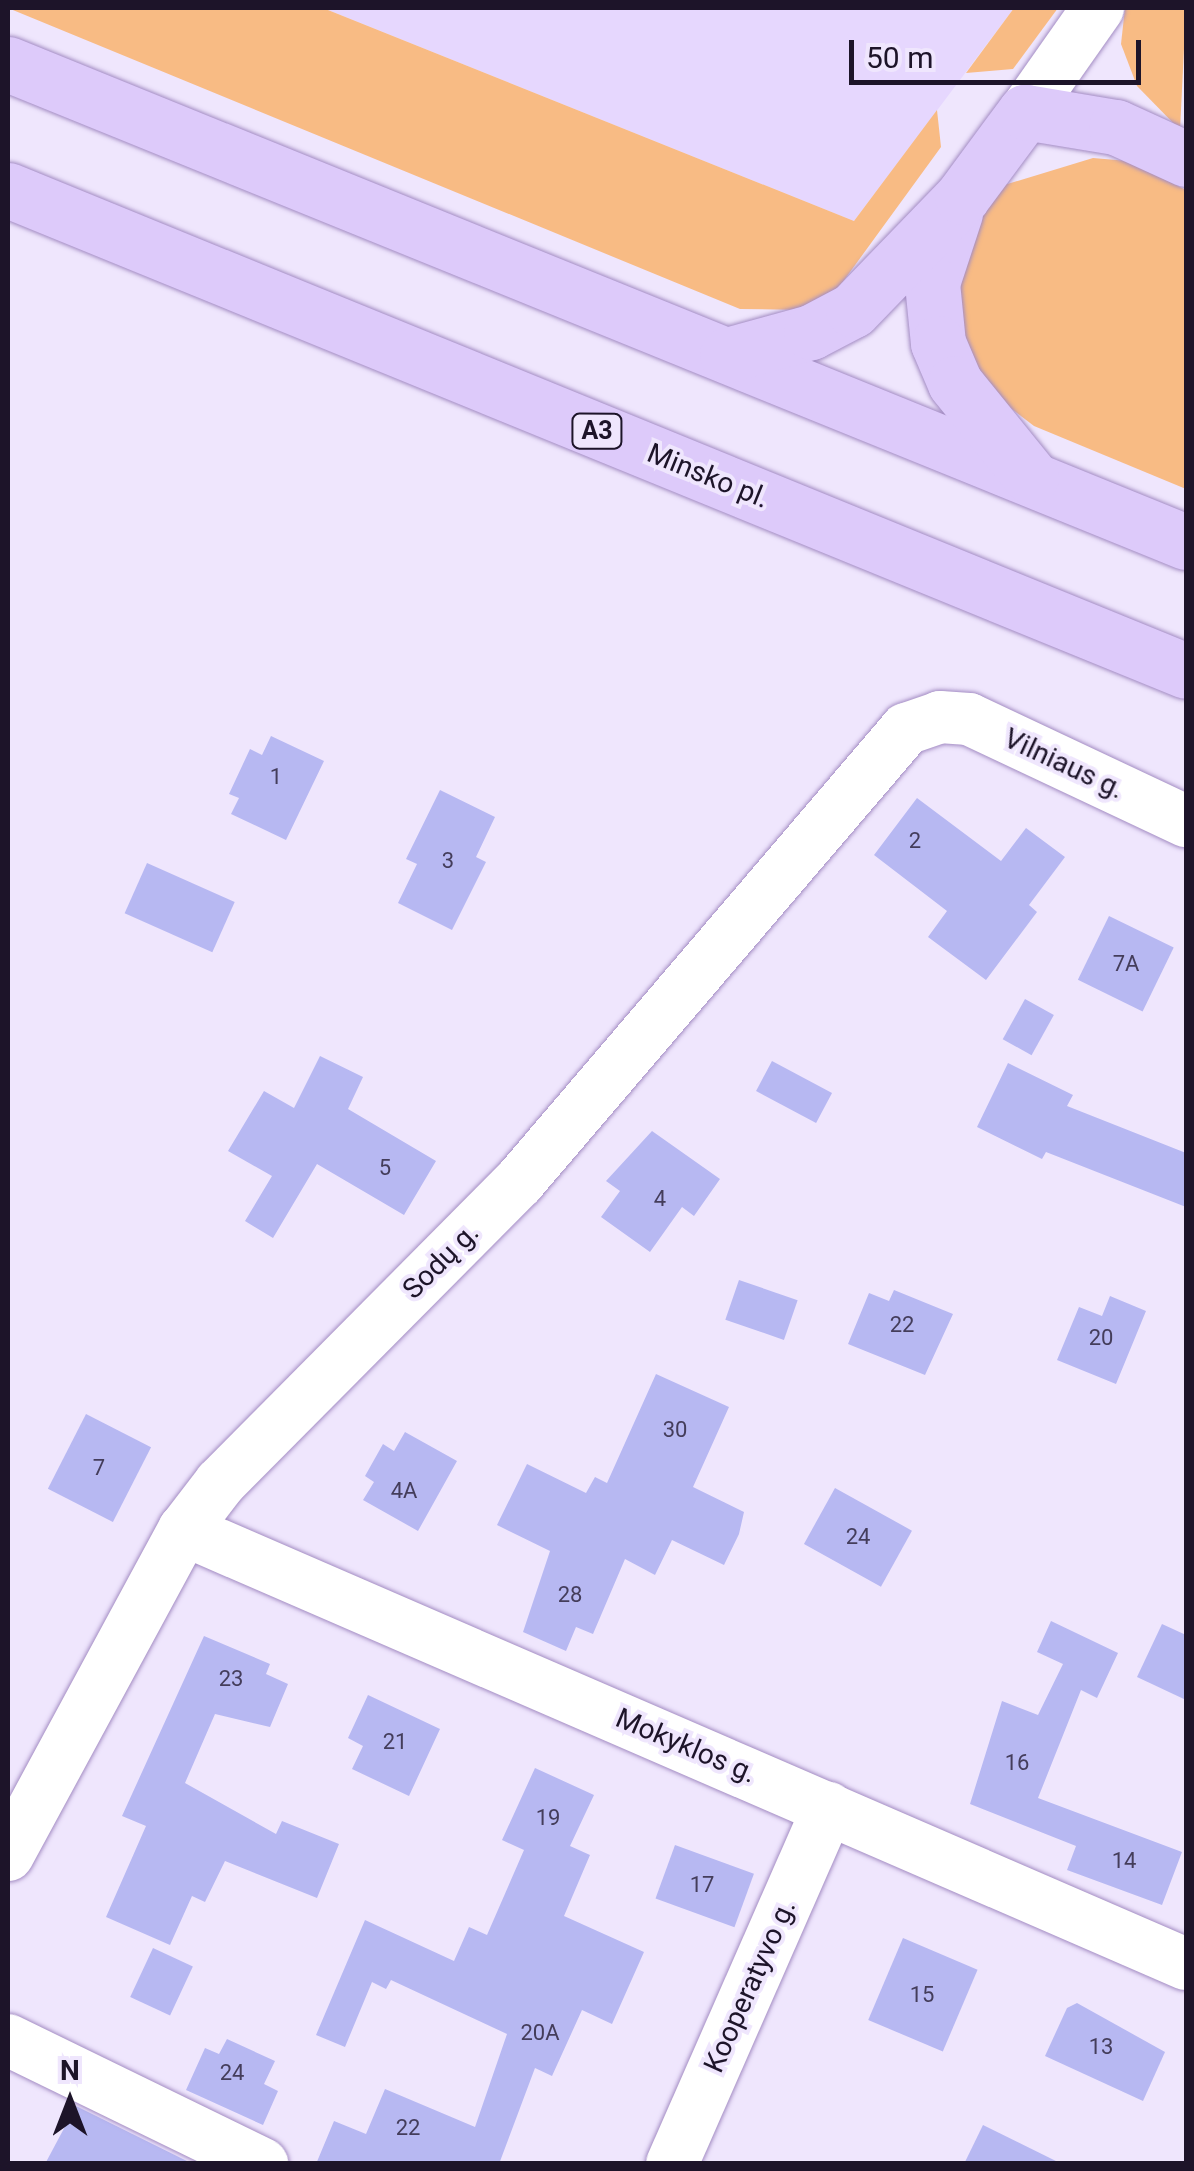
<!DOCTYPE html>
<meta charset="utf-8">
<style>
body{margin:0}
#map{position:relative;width:1194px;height:2171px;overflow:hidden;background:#efe6fd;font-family:Roboto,sans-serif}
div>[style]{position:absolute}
.built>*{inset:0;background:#e6d7fe}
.green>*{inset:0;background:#f8bb84}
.building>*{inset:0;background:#b7b8f2;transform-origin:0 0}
.roads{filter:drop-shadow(0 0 2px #a38cc3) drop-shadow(0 0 2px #a38cc3)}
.minor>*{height:52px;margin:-26px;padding:0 26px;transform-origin:26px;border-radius:26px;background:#fff}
.highway>*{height:55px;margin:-27.5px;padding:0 27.5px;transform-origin:27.5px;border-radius:27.5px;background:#ddcafa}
span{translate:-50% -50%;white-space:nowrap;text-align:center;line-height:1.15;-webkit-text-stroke:8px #efe6fd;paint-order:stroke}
.number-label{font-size:22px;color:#443d5b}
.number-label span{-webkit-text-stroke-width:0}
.shield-label span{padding:2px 8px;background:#efe6fd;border:2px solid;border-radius:8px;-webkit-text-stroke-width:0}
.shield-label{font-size:25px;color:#1d1429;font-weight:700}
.street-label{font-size:28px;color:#1d1429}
.frame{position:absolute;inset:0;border:10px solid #1d1429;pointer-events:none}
.north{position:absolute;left:20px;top:2051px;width:100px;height:100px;-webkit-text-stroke:8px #efe6fd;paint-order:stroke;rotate:0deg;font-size:28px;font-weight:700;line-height:40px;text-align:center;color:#1d1429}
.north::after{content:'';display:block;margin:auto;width:35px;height:45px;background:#1d1429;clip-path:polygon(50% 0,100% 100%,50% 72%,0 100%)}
.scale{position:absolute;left:849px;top:40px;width:292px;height:45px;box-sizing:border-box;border:5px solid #1d1429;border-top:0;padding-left:12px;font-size:30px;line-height:35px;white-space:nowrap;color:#1d1429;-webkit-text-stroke:8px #efe6fd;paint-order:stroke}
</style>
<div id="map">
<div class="built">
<i style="clip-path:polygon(323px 8px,1014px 8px,854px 221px)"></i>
</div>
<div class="green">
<i style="clip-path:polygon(8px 8px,323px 8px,854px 221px,937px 110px,941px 147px,834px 294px,805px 310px,740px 309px)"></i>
<i style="clip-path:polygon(1014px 8px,1058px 8px,1013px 69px,966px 73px)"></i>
<i style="clip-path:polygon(1125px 8px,1186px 8px,1180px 130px,1137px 86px,1121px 44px)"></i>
<i style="clip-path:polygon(1093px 158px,1128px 161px,1186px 190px,1186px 489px,1034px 426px,995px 396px,964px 350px,956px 260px,971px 223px,1001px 186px)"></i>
</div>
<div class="building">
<i style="clip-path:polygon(271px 736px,324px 761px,286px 840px,231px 814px,239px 798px,229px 794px,250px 749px,262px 755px)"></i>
<i style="clip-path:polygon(440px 790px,495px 817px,476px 857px,486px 862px,452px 930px,398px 903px,417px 864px,406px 859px)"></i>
<i style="clip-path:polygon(917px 798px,1001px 861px,1026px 828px,1065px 857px,1029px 905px,1037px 912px,986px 980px,928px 937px,947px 911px,874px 855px)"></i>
<i style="left:147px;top:863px;width:96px;height:55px;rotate:24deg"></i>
<i style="left:1109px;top:916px;width:72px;height:71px;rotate:26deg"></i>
<i style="left:1025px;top:999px;width:33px;height:46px;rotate:29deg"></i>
<i style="clip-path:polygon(320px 1056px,363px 1077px,348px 1109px,436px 1161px,404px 1215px,317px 1164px,273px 1238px,245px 1221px,272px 1176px,228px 1151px,264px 1091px,294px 1108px)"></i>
<i style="left:772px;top:1061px;width:68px;height:34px;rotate:28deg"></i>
<i style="clip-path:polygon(1008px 1063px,1073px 1095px,1067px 1106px,1186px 1153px,1186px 1207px,1046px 1152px,1042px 1159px,977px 1127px)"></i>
<i style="clip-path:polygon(652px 1131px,720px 1179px,694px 1216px,682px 1207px,650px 1252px,601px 1217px,620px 1191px,606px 1181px)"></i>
<i style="left:739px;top:1280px;width:62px;height:42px;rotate:19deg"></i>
<i style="clip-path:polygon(894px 1290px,953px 1314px,925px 1375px,848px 1344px,869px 1293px,889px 1301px)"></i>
<i style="clip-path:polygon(1110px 1296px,1146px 1311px,1116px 1384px,1057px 1360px,1079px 1307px,1102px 1316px)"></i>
<i style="clip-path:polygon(656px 1374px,729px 1407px,693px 1487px,744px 1512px,739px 1534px,724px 1565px,672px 1540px,655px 1575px,625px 1559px,593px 1634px,576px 1627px,566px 1651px,523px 1632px,550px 1551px,497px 1525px,527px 1464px,586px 1493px,595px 1477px,607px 1483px)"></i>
<i style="left:86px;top:1414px;width:73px;height:84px;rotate:27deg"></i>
<i style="clip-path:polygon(405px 1432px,457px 1461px,418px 1531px,363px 1500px,374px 1482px,365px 1476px,383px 1444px,394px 1451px)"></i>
<i style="left:835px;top:1488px;width:88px;height:64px;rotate:29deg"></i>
<i style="clip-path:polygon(1051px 1621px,1118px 1653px,1097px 1698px,1081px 1690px,1038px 1798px,1182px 1852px,1162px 1905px,1067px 1870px,1076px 1846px,970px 1804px,1002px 1701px,1038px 1715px,1063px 1664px,1037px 1652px)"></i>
<i style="clip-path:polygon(1162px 1624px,1186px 1635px,1186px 1700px,1137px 1677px)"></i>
<i style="clip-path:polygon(204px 1636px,270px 1664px,266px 1674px,288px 1684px,270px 1727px,215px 1714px,185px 1783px,276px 1834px,282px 1821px,339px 1844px,317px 1898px,225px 1861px,205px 1902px,192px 1896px,170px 1945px,106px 1917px,146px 1826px,122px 1816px)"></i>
<i style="clip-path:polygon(368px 1695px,440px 1729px,409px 1796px,352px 1769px,363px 1746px,348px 1738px)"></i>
<i style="clip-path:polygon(535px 1768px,594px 1795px,570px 1846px,590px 1855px,564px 1916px,644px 1952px,612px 2024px,582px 2010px,552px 2076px,535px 2068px,499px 2164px,316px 2164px,334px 2121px,366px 2134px,385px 2089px,475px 2127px,507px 2034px,391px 1980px,386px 1989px,372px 1982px,345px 2047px,316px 2035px,365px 1920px,454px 1961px,469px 1927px,487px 1935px,524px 1850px,502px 1840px)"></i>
<i style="left:675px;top:1845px;width:84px;height:57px;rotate:20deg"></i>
<i style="left:903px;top:1938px;width:81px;height:89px;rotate:23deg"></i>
<i style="left:153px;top:1948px;width:44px;height:54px;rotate:25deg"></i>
<i style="clip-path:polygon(1077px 2003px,1165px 2052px,1143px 2101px,1045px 2056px,1067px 2008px)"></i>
<i style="clip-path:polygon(227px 2039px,275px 2061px,264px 2084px,278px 2091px,263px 2125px,186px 2090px,205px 2048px,219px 2054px)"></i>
<i style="clip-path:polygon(76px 2106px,193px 2164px,45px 2164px)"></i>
<i style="clip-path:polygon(983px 2125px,1062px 2164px,964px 2164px)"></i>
</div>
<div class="roads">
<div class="minor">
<i style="left:1025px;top:112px;width:127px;rotate:-54.9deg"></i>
<i style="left:184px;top:1530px;width:1092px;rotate:23.42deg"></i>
<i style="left:8px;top:1855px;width:370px;rotate:-61.6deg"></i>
<i style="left:184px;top:1530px;width:59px;rotate:-52.5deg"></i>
<i style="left:220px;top:1483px;width:424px;rotate:-45.2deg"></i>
<i style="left:519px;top:1182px;width:596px;rotate:-49.49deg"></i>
<i style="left:906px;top:729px;width:36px;rotate:-19deg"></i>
<i style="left:940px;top:717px;width:29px;rotate:4deg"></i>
<i style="left:969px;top:719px;width:240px;rotate:25.2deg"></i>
<i style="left:8px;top:2040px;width:283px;rotate:26deg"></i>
<i style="left:672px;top:2164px;width:389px;rotate:-66.3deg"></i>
</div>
<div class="highway">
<i style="left:8px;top:64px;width:1271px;rotate:22.09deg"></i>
<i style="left:8px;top:190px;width:1272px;rotate:22.21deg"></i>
<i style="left:955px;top:213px;width:74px;rotate:108.2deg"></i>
<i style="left:932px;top:283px;width:60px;rotate:84.3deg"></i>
<i style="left:938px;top:343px;width:43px;rotate:67deg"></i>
<i style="left:955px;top:383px;width:121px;rotate:51deg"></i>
<i style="left:727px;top:355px;width:87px;rotate:-15.3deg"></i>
<i style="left:811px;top:332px;width:47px;rotate:-27.6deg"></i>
<i style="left:853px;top:310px;width:157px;rotate:-46deg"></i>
<i style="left:962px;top:197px;width:106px;rotate:-53.5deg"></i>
<i style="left:1025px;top:112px;width:92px;rotate:9.4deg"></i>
<i style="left:1116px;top:127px;width:77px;rotate:24.6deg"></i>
</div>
</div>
<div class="number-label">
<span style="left:276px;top:777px">1</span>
<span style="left:915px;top:841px">2</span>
<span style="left:448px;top:861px">3</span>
<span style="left:1126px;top:964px">7A</span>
<span style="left:385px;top:1168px">5</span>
<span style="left:660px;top:1199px">4</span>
<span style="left:902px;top:1325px">22</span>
<span style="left:1101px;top:1338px">20</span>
<span style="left:675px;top:1430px">30</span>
<span style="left:99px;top:1468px">7</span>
<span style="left:404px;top:1491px">4A</span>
<span style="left:858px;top:1537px">24</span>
<span style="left:570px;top:1595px">28</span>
<span style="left:231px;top:1679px">23</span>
<span style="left:395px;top:1742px">21</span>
<span style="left:1017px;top:1763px">16</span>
<span style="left:548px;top:1818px">19</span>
<span style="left:1124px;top:1861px">14</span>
<span style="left:702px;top:1885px">17</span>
<span style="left:922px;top:1995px">15</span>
<span style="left:540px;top:2033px">20A</span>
<span style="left:1101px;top:2047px">13</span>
<span style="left:232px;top:2073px">24</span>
<span style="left:408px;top:2128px">22</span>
</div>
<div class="shield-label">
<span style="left:597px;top:431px">A3</span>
</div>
<div class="street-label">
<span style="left:708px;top:476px;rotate:22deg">Minsko pl.</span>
<span style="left:1064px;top:764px;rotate:25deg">Vilniaus g.</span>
<span style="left:441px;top:1261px;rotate:-45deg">Sodų g.</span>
<span style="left:686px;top:1746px;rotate:23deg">Mokyklos g.</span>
<span style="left:750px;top:1986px;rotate:-66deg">Kooperatyvo g.</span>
</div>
<div class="frame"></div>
<div class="north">N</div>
<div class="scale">50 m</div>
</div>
